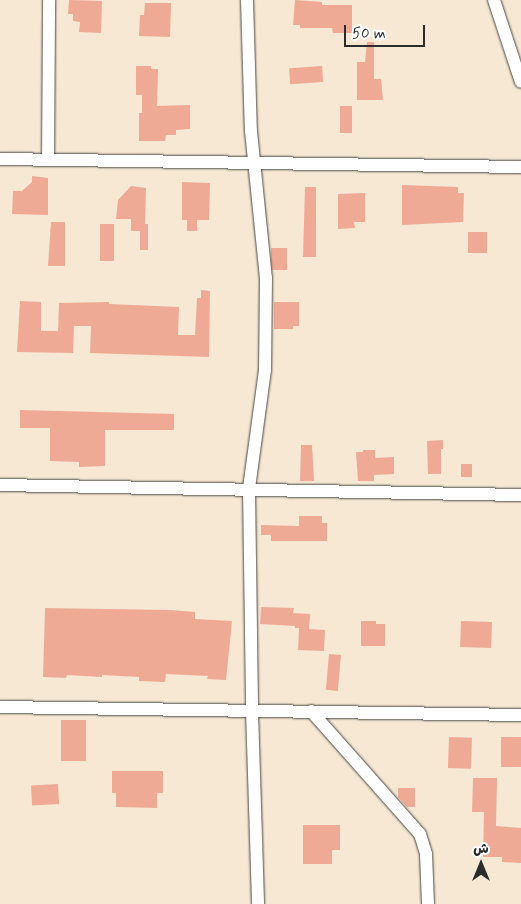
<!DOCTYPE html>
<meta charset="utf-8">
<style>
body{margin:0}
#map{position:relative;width:521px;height:904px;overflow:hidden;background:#f6e8d3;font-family:Mynerve,"Playpen Sans Arabic",sans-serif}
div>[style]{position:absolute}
.building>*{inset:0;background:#efaa96;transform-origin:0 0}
.roads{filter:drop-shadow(0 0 1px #494744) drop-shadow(0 0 1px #494744)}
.minor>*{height:12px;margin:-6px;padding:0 6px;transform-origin:6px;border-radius:6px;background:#fff}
span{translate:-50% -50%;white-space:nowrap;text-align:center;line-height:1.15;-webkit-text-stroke:4px #fff;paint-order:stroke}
.north{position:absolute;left:456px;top:839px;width:50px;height:50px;-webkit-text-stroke:4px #fff;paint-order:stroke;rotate:0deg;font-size:14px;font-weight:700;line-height:20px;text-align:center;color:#2b2b2b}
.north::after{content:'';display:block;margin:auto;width:18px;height:22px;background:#2b2b2b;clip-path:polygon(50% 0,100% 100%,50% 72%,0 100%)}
.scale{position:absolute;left:344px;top:25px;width:81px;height:22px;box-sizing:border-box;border:2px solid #2b2b2b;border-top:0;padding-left:6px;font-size:15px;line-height:18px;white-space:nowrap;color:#2b2b2b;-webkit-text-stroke:4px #fff;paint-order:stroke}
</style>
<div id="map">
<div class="building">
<i style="clip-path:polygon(69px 0,102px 1px,101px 33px,79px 32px,80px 22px,73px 21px,73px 14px,68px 14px)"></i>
<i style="clip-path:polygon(295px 0,322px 2px,322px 5px,352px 5px,352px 33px,333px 33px,332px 28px,300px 28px,300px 25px,293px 25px)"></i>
<i style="clip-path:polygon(145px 3px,171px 3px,170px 37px,139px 36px,140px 15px,144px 15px)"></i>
<i style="clip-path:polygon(367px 42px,374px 42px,374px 79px,381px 79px,383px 100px,357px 100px,357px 62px,365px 62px)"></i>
<i style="clip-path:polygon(136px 66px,151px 66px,151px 69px,158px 69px,157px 106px,190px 105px,190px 129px,176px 130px,176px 135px,166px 135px,165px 141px,139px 141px,139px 113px,142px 113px,142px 95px,136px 95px)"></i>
<i style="left:322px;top:66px;width:16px;height:33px;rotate:86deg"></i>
<i style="left:340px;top:106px;width:12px;height:27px"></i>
<i style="clip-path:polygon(32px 176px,48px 178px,48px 215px,12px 214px,13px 191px,22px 191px,32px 182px)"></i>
<i style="clip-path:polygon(182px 182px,210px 183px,209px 220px,197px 220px,197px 231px,187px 231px,187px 220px,182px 220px)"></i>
<i style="clip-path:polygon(402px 185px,458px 187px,458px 193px,464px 193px,463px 222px,402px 225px)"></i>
<i style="clip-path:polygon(131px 186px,146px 188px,145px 224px,148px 224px,148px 250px,140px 250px,140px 231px,131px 231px,131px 219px,116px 219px,118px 200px)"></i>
<i style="clip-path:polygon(305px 187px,316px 187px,316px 257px,303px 257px)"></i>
<i style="clip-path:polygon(365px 193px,365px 222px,354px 222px,355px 228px,338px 229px,338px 194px)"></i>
<i style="clip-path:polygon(51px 222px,65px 222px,65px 266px,48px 266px)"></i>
<i style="left:100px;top:224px;width:14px;height:37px"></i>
<i style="left:468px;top:232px;width:19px;height:21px"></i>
<i style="left:271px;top:248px;width:16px;height:22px"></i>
<i style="clip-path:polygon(201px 290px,210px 291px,209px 357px,90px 353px,91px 326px,74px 326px,73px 353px,17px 352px,20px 301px,41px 302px,41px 331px,58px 331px,59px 303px,109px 302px,109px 304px,179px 307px,178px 335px,195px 335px,197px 298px,201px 298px)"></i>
<i style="clip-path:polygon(274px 302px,299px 302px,299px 326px,293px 326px,293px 329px,274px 329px)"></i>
<i style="clip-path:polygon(20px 410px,174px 414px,174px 430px,105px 430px,105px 466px,79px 467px,79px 462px,50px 461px,50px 428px,20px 428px)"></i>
<i style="clip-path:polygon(443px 440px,443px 449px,441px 449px,441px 474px,428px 474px,427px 441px)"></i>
<i style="clip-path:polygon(301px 445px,312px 445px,314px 481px,300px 481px)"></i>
<i style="clip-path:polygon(363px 450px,375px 450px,375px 458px,394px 457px,394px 474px,374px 475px,374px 481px,358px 481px,356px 452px,363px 452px)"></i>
<i style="left:461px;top:464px;width:11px;height:13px"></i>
<i style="clip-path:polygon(299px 516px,322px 516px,322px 523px,327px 523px,327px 541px,271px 541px,271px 535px,261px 535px,261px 525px,299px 526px)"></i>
<i style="clip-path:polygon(261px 607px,294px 608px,293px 613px,310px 614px,309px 629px,325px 630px,324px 651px,298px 650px,299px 628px,295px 628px,295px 626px,260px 624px)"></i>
<i style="clip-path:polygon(45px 608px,171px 610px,195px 612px,195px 619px,232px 621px,226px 680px,207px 679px,208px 676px,166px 674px,165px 682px,139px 681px,139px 677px,102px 675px,102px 677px,67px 675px,66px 678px,43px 677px)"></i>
<i style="clip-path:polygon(361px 621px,376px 621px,376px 624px,385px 624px,385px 646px,361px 646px)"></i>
<i style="left:461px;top:621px;width:31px;height:26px;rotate:2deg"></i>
<i style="left:329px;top:654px;width:12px;height:36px;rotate:5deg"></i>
<i style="left:61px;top:720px;width:25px;height:41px"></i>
<i style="left:449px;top:737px;width:23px;height:31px;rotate:2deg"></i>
<i style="left:501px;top:737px;width:20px;height:30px"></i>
<i style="clip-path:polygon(112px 771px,163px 771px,163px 793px,157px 793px,157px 808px,116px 807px,116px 793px,112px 793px)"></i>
<i style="clip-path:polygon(473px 778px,497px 778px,496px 826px,521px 828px,521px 863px,502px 862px,502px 857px,483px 857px,484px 812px,472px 812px)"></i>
<i style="left:58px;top:784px;width:20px;height:27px;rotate:87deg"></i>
<i style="clip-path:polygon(398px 788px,415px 788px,415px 807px,407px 807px,398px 797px)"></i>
<i style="clip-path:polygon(303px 825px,340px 825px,340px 850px,332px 850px,332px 864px,303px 864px)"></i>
</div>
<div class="roads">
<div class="minor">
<i style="left:247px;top:0;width:131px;rotate:88.3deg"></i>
<i style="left:251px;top:131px;width:148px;rotate:84.2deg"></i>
<i style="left:266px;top:278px;width:92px;rotate:90.6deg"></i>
<i style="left:265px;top:370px;width:120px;rotate:97.7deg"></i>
<i style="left:249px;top:489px;width:222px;rotate:89.2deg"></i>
<i style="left:252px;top:711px;width:193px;rotate:88.2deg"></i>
<i style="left:494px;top:0;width:86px;rotate:71.8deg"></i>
<i style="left:0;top:159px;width:521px;rotate:0.88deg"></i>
<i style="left:48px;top:160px;width:160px;rotate:-89.6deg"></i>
<i style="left:0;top:485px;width:521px;rotate:1.1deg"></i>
<i style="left:0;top:707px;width:521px;rotate:0.88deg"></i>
<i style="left:311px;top:711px;width:164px;rotate:48.5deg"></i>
<i style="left:420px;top:834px;width:21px;rotate:73deg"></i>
<i style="left:426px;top:854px;width:50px;rotate:87.7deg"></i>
</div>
</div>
<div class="north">ش</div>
<div class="scale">50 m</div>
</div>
